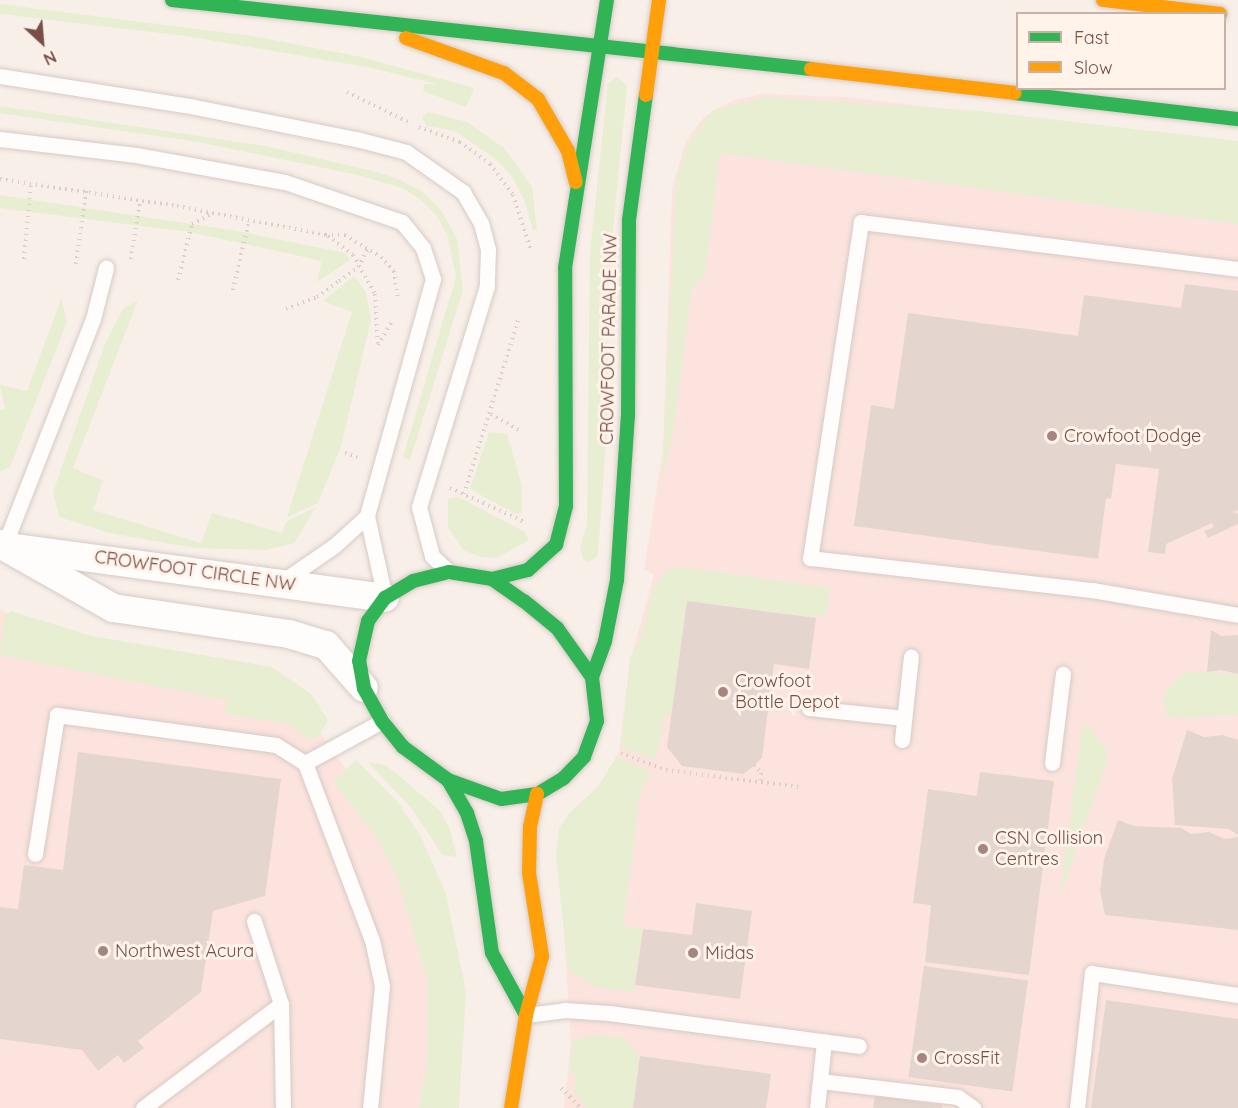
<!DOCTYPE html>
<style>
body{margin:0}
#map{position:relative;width:1238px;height:1108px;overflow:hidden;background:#f8efe8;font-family:Quicksand,sans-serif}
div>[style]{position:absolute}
.commercial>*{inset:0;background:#fce3de}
.green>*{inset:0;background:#e8eed1}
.building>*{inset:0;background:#e5d5cf;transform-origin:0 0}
.path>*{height:4px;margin-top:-2px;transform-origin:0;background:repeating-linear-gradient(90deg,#dbcfcb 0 1.5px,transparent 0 6px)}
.roads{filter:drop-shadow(0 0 2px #d6cac5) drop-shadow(0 0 2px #d6cac5)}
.lane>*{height:15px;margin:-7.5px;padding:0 7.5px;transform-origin:7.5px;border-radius:7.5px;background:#fefdfc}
.street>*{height:28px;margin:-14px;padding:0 14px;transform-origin:14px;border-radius:14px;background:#fefdfc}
.fast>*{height:14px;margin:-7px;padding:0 7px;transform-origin:7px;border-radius:7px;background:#30b455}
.slow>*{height:14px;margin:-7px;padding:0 7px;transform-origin:7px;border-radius:7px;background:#ff9f0a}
.dots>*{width:16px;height:16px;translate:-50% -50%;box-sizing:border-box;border:3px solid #fff3ea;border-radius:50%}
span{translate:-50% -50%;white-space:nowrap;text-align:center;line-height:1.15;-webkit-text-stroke:6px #fff3ea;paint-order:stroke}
.street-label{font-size:18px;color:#784e46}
.poi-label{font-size:18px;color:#784e46}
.left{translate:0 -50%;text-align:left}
.legend{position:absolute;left:1016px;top:12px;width:210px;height:78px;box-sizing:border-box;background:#fff3ea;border:2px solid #c9b1a8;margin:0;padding:8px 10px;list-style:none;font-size:18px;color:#784e46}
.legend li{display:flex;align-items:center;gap:12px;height:30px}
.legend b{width:30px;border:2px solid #c9b1a8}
.north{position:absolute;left:12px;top:12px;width:60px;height:60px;-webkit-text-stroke:4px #fff3ea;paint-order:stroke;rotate:154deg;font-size:16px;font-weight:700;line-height:24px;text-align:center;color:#784e46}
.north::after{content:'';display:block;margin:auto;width:21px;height:27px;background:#784e46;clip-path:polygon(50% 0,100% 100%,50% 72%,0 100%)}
</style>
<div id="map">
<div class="commercial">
<i style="clip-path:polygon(764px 94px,848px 97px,1238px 145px,1238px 1108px,564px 1108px,571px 1044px,558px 835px,563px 823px,602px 781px,619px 752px,630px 662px,654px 574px,644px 570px,663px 450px,672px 189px,686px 141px,704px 117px,734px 100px)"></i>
<i style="clip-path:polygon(0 609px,12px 616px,288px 687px,425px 882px,444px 1108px,0 1108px)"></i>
</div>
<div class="green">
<i style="clip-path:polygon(0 4px,253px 36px,361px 57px,474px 88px,466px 107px,423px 91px,425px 84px,437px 84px,367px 67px,186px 36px,0 14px)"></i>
<i style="clip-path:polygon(617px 77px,627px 86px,608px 281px,607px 428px,598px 555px,590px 562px,583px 560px,580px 547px,587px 524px,590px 252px,608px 84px)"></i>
<i style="clip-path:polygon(765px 97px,979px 111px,1238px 141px,1238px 224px,720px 153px,705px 274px,692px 290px,672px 437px,662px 479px,676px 181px,689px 142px,713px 110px)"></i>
<i style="clip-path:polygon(0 106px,265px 146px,369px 170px,396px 178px,423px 192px,441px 210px,457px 239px,463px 290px,410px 460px,403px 458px,405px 450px,456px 277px,448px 237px,437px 216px,420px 199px,402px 188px,358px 175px,198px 142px,0 113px)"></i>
<i style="clip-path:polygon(428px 112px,467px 122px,504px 148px,532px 187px,537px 230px,533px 230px,525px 202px,512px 177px,497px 160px,455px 131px,427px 126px,422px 117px)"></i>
<i style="clip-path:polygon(0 195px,237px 231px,345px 253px,350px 260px,317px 282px,322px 261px,190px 232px,0 208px)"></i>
<i style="clip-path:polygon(354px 276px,366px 292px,371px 320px,341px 446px,318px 503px,287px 517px,352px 312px,323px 301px)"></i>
<i style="clip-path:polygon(61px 299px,67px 322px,10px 467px,0 472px,0 410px,5px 409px,0 385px,27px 391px)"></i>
<i style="clip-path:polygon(138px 300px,73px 468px,103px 481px,93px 510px,201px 543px,212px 513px,282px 533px,286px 522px,316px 507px,294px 543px,266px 550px,195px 548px,109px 533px,59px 517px,53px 492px,105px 344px,123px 309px)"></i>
<i style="clip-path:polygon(489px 432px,507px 434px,522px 486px,522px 513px,514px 513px,470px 489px)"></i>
<i style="clip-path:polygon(458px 497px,525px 532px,529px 540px,497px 558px,480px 557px,463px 550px,448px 527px,448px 499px)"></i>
<i style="clip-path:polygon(684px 567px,829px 588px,827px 615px,817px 614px,816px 618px,687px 601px,671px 714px,664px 718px,656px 760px,621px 747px,630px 657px,640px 641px,653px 588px,668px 569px)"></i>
<i style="clip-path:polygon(11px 611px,92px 636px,272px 667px,312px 695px,328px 720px,318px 738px,308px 739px,287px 723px,225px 714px,227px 700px,0 655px,4px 617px)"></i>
<i style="clip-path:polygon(1193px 671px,1238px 675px,1238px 715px,1172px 718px,1167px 714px,1163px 706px,1165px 692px,1181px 675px)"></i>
<i style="clip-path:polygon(1083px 720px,1107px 750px,1107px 762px,1059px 899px)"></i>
<i style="clip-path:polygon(617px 756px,651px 773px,640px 793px,623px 926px,643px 929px,633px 992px,595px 987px,568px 970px,556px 856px,559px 829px,569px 813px,598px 787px)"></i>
<i style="clip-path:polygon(356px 760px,397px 801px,420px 835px,445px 891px,466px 991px,459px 1108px,419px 1108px,427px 1065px,428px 982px,396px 874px,376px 837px,333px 782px)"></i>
<i style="clip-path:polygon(368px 762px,386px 765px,440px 811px,449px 827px,457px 857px,442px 855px,413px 810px)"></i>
<i style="clip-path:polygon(590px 1035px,623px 1037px,640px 1056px,633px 1108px,586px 1108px,574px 1092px,576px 1075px,570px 1073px,572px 1042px)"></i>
</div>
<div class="building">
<i style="clip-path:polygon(1185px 284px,1238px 291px,1238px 510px,1233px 512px,1238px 514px,1238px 524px,1208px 538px,1204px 531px,1214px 527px,1212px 523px,1166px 544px,1165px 554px,1148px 552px,1159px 469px,1116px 464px,1111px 499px,1106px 498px,1098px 559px,854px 526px,871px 405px,894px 409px,908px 313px,1078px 336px,1084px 295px,1181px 308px)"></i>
<i style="clip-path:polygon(687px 601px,816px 618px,809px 669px,774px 664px,762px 758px,744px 774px,682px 766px,667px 747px)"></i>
<i style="clip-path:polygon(1211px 630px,1221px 636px,1238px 635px,1238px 674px,1221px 670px,1207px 672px)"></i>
<i style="clip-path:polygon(1187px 730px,1204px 737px,1223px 735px,1238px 740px,1238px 835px,1229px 829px,1175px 825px,1172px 779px)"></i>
<i style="clip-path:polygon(78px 752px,281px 779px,265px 896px,213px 911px,201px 992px,138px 1041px,144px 1048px,124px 1063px,118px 1055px,98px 1071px,82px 1050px,0 1039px,0 907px,18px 909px,24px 865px,63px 870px)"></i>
<i style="clip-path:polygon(980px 772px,1054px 781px,1029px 975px,925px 962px,931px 905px,913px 903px,928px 789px,977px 796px)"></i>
<i style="clip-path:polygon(1118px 820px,1134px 826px,1181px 828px,1191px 834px,1209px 832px,1225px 839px,1238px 837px,1238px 930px,1105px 915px,1100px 891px,1104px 859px)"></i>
<i style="clip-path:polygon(696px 903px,752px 911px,740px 999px,635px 985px,643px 929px,692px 935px)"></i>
<i style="left:924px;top:966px;width:105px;height:112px;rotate:8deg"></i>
<i style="clip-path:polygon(1106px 1000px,1238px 1019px,1238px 1108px,1091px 1108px)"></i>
<i style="clip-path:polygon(640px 1056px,771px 1074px,766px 1108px,633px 1108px)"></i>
<i style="clip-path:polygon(875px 1096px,942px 1105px,942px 1108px,873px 1108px)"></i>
</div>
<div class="path">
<i style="left:347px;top:92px;width:72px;rotate:26.2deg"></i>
<i style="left:419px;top:127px;width:44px;rotate:20.1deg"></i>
<i style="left:460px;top:142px;width:37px;rotate:36deg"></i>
<i style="left:490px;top:164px;width:39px;rotate:53deg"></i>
<i style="left:513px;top:195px;width:58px;rotate:71.9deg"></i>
<i style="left:0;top:179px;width:179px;rotate:8.7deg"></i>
<i style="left:177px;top:206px;width:152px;rotate:11deg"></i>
<i style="left:326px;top:235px;width:19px"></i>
<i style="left:345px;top:235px;width:42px;rotate:31.4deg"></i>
<i style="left:381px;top:257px;width:19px;rotate:47deg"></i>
<i style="left:394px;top:271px;width:28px;rotate:82deg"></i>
<i style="left:328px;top:236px;width:31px;rotate:37deg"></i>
<i style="left:353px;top:255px;width:45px;rotate:60.6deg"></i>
<i style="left:375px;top:294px;width:50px;rotate:86.6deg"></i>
<i style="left:24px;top:259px;width:76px;rotate:-84.7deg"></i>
<i style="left:131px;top:259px;width:60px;rotate:-81.3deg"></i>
<i style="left:76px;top:264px;width:74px;rotate:-82.2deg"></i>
<i style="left:178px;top:280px;width:58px;rotate:-76deg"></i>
<i style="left:192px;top:224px;width:22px;rotate:-27deg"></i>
<i style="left:233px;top:290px;width:72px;rotate:-77.1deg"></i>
<i style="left:286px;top:309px;width:33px;rotate:-21deg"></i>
<i style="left:317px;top:297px;width:27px;rotate:-36deg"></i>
<i style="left:339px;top:281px;width:24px;rotate:-36deg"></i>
<i style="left:358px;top:267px;width:23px;rotate:-61deg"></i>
<i style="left:378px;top:345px;width:26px;rotate:-59deg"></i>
<i style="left:491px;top:414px;width:34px;rotate:30deg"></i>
<i style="left:345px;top:453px;width:13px;rotate:18deg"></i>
<i style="left:450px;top:488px;width:82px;rotate:24.4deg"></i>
<i style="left:464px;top:494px;width:185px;rotate:-72.7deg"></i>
<i style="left:621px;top:753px;width:48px;rotate:20.7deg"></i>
<i style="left:666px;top:770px;width:134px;rotate:7.3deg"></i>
<i style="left:754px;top:765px;width:11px;rotate:49deg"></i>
<i style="left:761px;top:773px;width:9px;rotate:96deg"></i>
<i style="left:561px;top:1088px;width:28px;rotate:45deg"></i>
</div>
<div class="roads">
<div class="lane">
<i style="left:0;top:76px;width:192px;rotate:9deg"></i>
<i style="left:190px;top:106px;width:173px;rotate:11.3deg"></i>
<i style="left:360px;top:140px;width:48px;rotate:14.6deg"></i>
<i style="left:406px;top:152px;width:70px;rotate:35.1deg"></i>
<i style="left:463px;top:192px;width:36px;rotate:60deg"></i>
<i style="left:481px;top:223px;width:28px;rotate:75deg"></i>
<i style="left:488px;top:250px;width:36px;rotate:92deg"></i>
<i style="left:487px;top:286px;width:231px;rotate:107.1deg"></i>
<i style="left:419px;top:507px;width:51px;rotate:75.1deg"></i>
<i style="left:432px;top:556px;width:23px;rotate:43deg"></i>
<i style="left:0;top:139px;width:137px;rotate:6.7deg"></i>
<i style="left:136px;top:155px;width:151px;rotate:10.3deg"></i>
<i style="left:285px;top:182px;width:124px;rotate:18.9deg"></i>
<i style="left:402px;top:222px;width:33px;rotate:51deg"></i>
<i style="left:423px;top:248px;width:33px;rotate:72deg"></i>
<i style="left:433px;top:279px;width:246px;rotate:105.6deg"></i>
<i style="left:367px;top:516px;width:84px;rotate:77.6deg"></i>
<i style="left:1238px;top:269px;width:380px;rotate:-172.9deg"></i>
<i style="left:861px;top:222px;width:340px;rotate:98.6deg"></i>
<i style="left:810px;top:558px;width:284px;rotate:6.5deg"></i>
<i style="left:1092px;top:590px;width:148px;rotate:9.7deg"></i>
<i style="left:4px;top:546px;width:244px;rotate:-68.6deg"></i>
<i style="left:93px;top:319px;width:53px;rotate:-75.7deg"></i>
<i style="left:280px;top:583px;width:65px;rotate:-34.4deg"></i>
<i style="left:334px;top:546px;width:45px;rotate:-42.3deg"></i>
<i style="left:809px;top:708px;width:96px;rotate:6deg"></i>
<i style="left:902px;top:740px;width:84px;rotate:-83.9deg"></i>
<i style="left:305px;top:763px;width:88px;rotate:-28.6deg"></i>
<i style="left:1052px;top:763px;width:90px;rotate:-83deg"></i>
<i style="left:35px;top:854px;width:141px;rotate:-81deg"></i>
<i style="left:57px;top:715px;width:221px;rotate:7.8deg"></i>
<i style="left:276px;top:745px;width:34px;rotate:32deg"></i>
<i style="left:305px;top:763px;width:189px;rotate:69.3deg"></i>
<i style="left:372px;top:940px;width:47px;rotate:77.7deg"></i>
<i style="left:382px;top:986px;width:123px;rotate:95.6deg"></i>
<i style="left:254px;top:921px;width:87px;rotate:72deg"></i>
<i style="left:281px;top:1004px;width:104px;rotate:88.9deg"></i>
<i style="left:526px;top:1015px;width:38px;rotate:-7deg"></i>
<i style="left:564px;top:1010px;width:45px;rotate:3.8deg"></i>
<i style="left:609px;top:1013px;width:252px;rotate:7.5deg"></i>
<i style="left:820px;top:1081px;width:139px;rotate:6.6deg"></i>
<i style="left:958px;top:1097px;width:19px;rotate:36deg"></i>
<i style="left:143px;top:1108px;width:173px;rotate:-37deg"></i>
<i style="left:817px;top:1108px;width:67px;rotate:-84deg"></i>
<i style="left:1077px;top:1108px;width:136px;rotate:-83.7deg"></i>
<i style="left:1092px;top:973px;width:148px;rotate:8.6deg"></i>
</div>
<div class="street">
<i style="left:0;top:544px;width:130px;rotate:29.5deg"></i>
<i style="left:113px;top:608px;width:178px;rotate:8.4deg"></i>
<i style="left:289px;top:634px;width:39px;rotate:17deg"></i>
<i style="left:326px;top:645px;width:57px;rotate:48.5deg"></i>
<i style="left:16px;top:548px;width:372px;rotate:7.7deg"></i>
</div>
<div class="fast">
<i style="left:172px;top:0;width:643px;rotate:6.16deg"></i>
<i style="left:1015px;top:93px;width:225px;rotate:6.7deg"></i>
<i style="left:449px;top:572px;width:44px;rotate:9.2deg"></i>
<i style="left:492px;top:579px;width:39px;rotate:35deg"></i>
<i style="left:524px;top:601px;width:43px;rotate:39.3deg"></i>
<i style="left:557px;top:628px;width:60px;rotate:54.5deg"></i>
<i style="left:592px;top:677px;width:44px;rotate:83.5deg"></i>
<i style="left:597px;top:721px;width:38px;rotate:110deg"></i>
<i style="left:584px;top:757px;width:29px;rotate:134deg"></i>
<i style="left:564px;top:778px;width:31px;rotate:149deg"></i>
<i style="left:537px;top:794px;width:36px;rotate:172deg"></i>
<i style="left:501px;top:799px;width:56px;rotate:-160.3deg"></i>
<i style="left:448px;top:780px;width:56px;rotate:-143.7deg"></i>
<i style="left:403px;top:747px;width:33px;rotate:-129deg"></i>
<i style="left:382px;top:721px;width:38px;rotate:-119deg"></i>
<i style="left:364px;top:688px;width:27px;rotate:-100deg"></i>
<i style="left:359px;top:661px;width:41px;rotate:-77.3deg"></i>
<i style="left:368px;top:621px;width:29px;rotate:-54deg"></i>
<i style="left:385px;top:598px;width:33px;rotate:-31deg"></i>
<i style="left:413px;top:581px;width:37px;rotate:-14deg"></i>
<i style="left:492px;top:579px;width:37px;rotate:-14deg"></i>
<i style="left:528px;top:570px;width:38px;rotate:-42deg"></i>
<i style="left:556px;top:545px;width:40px;rotate:-75.6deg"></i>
<i style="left:566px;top:506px;width:238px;rotate:-90.2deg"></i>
<i style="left:565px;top:268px;width:271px;rotate:-81.1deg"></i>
<i style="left:592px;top:677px;width:38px;rotate:-70deg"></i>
<i style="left:605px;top:641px;width:62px;rotate:-78.9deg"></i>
<i style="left:617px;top:580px;width:164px;rotate:-86.2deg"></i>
<i style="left:628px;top:416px;width:196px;rotate:-89.7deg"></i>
<i style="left:629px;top:220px;width:126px;rotate:-82.3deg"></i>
<i style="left:448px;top:780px;width:38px;rotate:60deg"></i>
<i style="left:467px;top:813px;width:29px;rotate:72deg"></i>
<i style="left:476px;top:841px;width:113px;rotate:81.9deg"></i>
<i style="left:492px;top:953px;width:71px;rotate:61.3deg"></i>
</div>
<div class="slow">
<i style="left:1103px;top:0;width:118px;rotate:6.8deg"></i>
<i style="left:406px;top:38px;width:104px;rotate:19.7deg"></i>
<i style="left:504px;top:73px;width:43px;rotate:37.4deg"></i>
<i style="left:538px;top:99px;width:60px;rotate:60deg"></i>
<i style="left:568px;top:151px;width:32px;rotate:76deg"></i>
<i style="left:811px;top:69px;width:205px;rotate:6.7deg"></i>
<i style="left:646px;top:95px;width:96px;rotate:-82.2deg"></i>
<i style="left:511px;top:1108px;width:94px;rotate:-80.8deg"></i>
<i style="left:526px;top:1015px;width:61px;rotate:-74.8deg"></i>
<i style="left:542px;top:956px;width:84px;rotate:-98.9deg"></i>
<i style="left:529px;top:873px;width:46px;rotate:-88.8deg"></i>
<i style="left:530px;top:827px;width:34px;rotate:-78deg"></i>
</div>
</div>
<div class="dots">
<i style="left:1052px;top:436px;background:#a5867f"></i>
<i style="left:723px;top:692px;background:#a5867f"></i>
<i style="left:983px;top:849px;background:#a5867f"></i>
<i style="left:103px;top:951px;background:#a5867f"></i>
<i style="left:693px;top:953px;background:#a5867f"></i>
<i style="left:922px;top:1058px;background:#a5867f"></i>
</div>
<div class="street-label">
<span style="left:609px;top:339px;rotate:-89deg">CROWFOOT PARADE NW</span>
<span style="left:195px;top:571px;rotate:8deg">CROWFOOT CIRCLE NW</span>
</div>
<div class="poi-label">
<span class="left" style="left:1064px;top:436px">Crowfoot Dodge</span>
<span class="left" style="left:735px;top:692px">Crowfoot<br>Bottle Depot</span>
<span class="left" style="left:995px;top:849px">CSN Collision<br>Centres</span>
<span class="left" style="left:115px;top:951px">Northwest Acura</span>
<span class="left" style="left:705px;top:953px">Midas</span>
<span class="left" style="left:934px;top:1058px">CrossFit</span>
</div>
<ul class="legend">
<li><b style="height:8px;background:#30b455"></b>Fast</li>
<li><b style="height:8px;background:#ff9f0a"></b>Slow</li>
</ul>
<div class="north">N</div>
</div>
